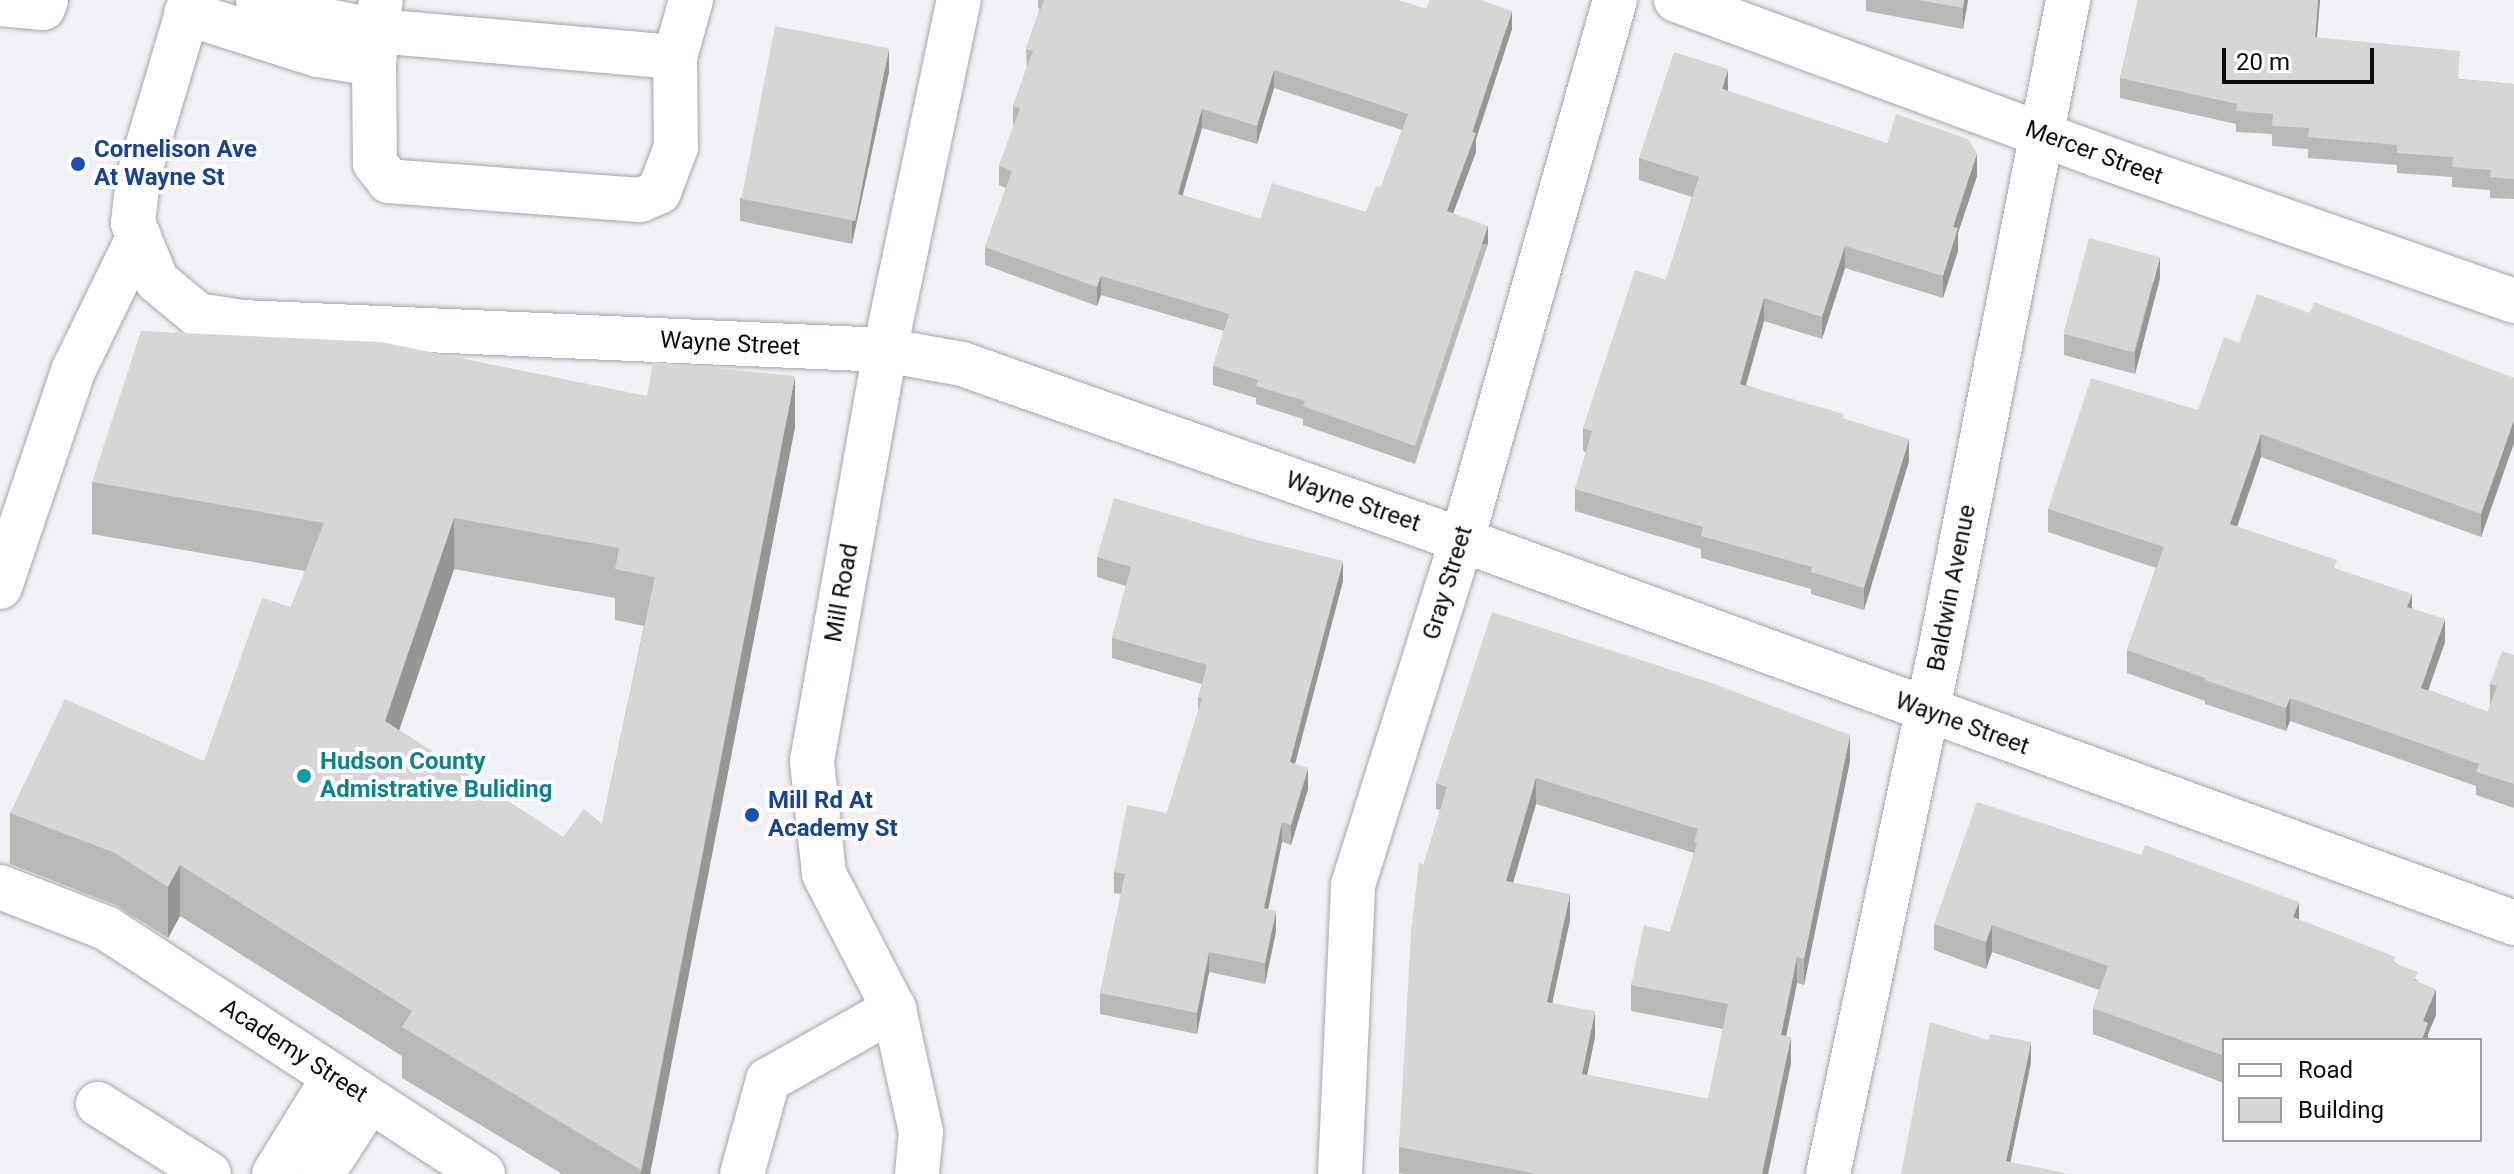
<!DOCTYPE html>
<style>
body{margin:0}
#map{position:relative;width:2514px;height:1174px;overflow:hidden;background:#f0f1f4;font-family:Roboto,sans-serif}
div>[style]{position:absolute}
.roads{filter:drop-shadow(0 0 2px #a5a7a9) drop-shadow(0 0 2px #a5a7a9)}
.minor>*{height:44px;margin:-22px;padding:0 22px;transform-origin:22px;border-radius:22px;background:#fff}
.wall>*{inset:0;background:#bab8b6}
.shaded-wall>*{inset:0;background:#979694;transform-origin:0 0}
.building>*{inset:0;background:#d8d6d4;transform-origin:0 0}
.dots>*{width:22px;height:22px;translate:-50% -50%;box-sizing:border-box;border:4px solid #fff;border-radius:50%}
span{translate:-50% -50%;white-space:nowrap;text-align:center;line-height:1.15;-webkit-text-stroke:8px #fff;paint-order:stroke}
.transit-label{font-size:24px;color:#164399;font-weight:700}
.left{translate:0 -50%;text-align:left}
.street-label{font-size:24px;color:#0d0d0e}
.culture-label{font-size:24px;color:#0d838f;font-weight:700}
.legend{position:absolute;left:2222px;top:1038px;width:260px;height:104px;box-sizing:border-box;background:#fff;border:2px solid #9e9e9f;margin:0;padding:10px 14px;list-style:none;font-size:24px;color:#0d0d0e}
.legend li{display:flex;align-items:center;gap:16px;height:40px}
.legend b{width:40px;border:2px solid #9e9e9f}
.scale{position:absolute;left:2222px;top:48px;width:152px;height:36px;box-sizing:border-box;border:4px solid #0d0d0e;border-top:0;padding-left:10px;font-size:24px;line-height:28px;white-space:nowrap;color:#0d0d0e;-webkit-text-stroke:6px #fff;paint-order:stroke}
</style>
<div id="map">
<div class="roads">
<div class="minor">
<i style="left:191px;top:0;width:186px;rotate:106.6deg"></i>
<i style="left:138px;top:178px;width:45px;rotate:96.3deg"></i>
<i style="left:133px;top:223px;width:63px;rotate:67.5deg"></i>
<i style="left:157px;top:281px;width:53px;rotate:39.7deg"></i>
<i style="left:198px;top:315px;width:45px;rotate:9deg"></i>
<i style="left:242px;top:322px;width:644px;rotate:2.49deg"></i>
<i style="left:885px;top:350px;width:78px;rotate:10.3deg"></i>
<i style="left:962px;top:364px;width:530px;rotate:19.39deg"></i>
<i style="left:1462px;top:540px;width:1120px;rotate:20deg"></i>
<i style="left:258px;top:0;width:73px;rotate:16.7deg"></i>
<i style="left:328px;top:21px;width:50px;rotate:11.5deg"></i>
<i style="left:377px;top:31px;width:299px;rotate:5deg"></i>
<i style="left:675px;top:57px;width:90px;rotate:89.4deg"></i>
<i style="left:676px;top:147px;width:48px;rotate:110.7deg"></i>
<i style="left:659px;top:192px;width:21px;rotate:157deg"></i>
<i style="left:640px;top:200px;width:252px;rotate:-175.7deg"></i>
<i style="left:389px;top:181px;width:23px;rotate:-128deg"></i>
<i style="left:375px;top:163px;width:99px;rotate:-90.6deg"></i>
<i style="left:374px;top:64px;width:33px;rotate:-85deg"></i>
<i style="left:377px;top:31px;width:31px;rotate:-83deg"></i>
<i style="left:1676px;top:0;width:449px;rotate:20.2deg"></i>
<i style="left:2097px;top:155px;width:442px;rotate:19.3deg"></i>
<i style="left:0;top:4px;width:43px;rotate:5.3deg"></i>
<i style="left:43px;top:8px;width:9px;rotate:-69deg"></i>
<i style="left:186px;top:13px;width:139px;rotate:17.7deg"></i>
<i style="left:318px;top:55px;width:57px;rotate:9.1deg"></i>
<i style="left:675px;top:57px;width:59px;rotate:-74.3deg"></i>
<i style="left:0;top:587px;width:230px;rotate:-71.3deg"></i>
<i style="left:74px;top:369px;width:148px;rotate:-64deg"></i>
<i style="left:0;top:887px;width:114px;rotate:21.1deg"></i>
<i style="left:106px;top:928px;width:450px;rotate:33.1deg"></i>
<i style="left:98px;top:1104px;width:131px;rotate:32.2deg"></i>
<i style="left:274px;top:1174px;width:114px;rotate:-58.3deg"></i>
<i style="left:322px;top:1174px;width:88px;rotate:-57deg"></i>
<i style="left:742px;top:1174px;width:98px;rotate:-74.5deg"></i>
<i style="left:768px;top:1080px;width:145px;rotate:-29.4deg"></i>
<i style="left:917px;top:1174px;width:42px;rotate:-84.6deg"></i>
<i style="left:921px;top:1132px;width:126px;rotate:-102.4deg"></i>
<i style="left:894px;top:1009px;width:152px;rotate:-117.4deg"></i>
<i style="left:824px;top:874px;width:114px;rotate:-96.1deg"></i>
<i style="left:812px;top:761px;width:417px;rotate:-79.9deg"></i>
<i style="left:885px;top:350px;width:358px;rotate:-78.1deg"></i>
<i style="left:1340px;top:1174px;width:289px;rotate:-87.4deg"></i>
<i style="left:1353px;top:885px;width:362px;rotate:-72.5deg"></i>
<i style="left:1462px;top:540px;width:561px;rotate:-74.18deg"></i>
<i style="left:1828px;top:1174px;width:530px;rotate:-77.91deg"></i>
<i style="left:1939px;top:656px;width:669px;rotate:-78.87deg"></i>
</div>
</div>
<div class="wall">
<i style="clip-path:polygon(evenodd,1038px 0,1397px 0,1426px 9px,1512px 29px,1476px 139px,1476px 152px,1453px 213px,1488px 244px,1415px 464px,1303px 425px,1303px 419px,1256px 404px,1256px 398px,1213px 385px,1213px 366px,1224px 331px,1101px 295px,1097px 306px,985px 265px,985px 247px,1006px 188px,999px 185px,999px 166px,1014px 125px,1013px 124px,1013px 106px,1027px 67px,1026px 49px,1040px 9px,1038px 8px,1038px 0,1274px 88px,1402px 130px,1381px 187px,1366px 212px,1260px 219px,1182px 195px,1202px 128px,1257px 144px,1274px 88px)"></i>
<i style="clip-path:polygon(1866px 0,1968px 0,1963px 29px,1866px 11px)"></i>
<i style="clip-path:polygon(2138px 0,2320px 0,2317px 38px,2460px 79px,2514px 84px,2514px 199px,2490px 198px,2490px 190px,2452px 187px,2452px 177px,2397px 173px,2397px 165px,2308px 158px,2308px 149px,2272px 146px,2272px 134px,2236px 132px,2236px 124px,2120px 98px,2120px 78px)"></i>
<i style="clip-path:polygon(889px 72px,852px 244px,740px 221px,740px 198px)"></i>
<i style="clip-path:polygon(1728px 91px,1977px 176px,1958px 233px,1958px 251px,1943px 298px,1845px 268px,1822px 339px,1764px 321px,1746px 385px,1844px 419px,1909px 461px,1864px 610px,1811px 594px,1811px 589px,1701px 558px,1701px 549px,1575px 511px,1575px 489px,1586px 452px,1583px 451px,1583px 428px,1666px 280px,1692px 197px,1639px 180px,1639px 158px)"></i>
<i style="clip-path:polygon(2160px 278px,2135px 374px,2064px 355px,2064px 334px)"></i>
<i style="clip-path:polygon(2310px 313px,2514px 378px,2514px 443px,2481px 537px,2261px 457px,2237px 527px,2337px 569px,2412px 608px,2445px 642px,2428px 690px,2488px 712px,2490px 706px,2490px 684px,2514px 655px,2514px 808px,2476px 795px,2476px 786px,2371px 749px,2290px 721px,2286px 731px,2205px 704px,2205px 701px,2127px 673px,2127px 650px,2156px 568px,2048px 532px,2048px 509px,2198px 410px,2239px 343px)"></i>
<i style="clip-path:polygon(evenodd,795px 427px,650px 1174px,562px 1174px,402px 1078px,402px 1056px,180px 916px,168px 938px,115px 905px,10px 864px,10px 813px,204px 761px,291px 607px,305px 571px,92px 534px,92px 482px,795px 427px,454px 569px,615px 598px,615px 620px,644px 626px,602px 824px,563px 837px,399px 730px,454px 569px)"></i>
<i style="clip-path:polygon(1097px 557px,1343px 581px,1295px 764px,1308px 789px,1291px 845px,1282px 842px,1268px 909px,1276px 931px,1265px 984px,1209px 972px,1197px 1034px,1100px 1014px,1100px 993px,1121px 894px,1114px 893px,1114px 872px,1167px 813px,1198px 712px,1198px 697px,1202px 684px,1112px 658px,1112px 638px,1126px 586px,1097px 577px)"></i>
<i style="clip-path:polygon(evenodd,1850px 761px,1804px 985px,1797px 983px,1786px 1036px,1791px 1063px,1768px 1174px,1405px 1174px,1399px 1173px,1399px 1147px,1424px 864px,1440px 810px,1436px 809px,1436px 783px,1850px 761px,1536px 804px,1694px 853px,1670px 932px,1631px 985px,1631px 1011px,1723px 1029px,1708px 1099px,1587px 1075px,1595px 1037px,1552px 1003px,1570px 920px,1513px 883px,1536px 804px)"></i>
<i style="clip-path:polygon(2299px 920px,2396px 963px,2418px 981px,2436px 1015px,2428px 1034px,2428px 1040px,2224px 1040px,2224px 1083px,2093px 1034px,2093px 1008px,2099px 990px,1992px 952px,1986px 969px,1934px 950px,1934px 924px)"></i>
</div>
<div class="shaded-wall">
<i style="clip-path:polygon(1964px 0,1968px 0,1963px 29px,1963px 8px)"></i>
<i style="clip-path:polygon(2318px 0,2320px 0,2315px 58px,2315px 37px)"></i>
<i style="clip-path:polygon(1512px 11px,1512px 29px,1476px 139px,1476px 152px,1447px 230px,1447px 211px)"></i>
<i style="clip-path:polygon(889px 49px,889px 72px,852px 244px,852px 221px)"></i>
<i style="clip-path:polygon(1728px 69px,1728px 91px,1722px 89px)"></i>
<i style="clip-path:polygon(1274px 70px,1274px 88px,1257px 144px,1257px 126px)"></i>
<i style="clip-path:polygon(1202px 109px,1202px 128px,1178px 212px,1178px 194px)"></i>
<i style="clip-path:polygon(1977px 153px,1977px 176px,1958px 233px,1958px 251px,1943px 298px,1943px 276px,1953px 227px)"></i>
<i style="left:1488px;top:226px;width:18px;height:232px;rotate:90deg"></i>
<i style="clip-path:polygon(1845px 246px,1845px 268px,1822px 339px,1822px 317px)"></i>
<i style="clip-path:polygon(2160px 257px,2160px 278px,2135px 374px,2135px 353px)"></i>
<i style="clip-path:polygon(1101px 276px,1101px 295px,1097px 306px,1097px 287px)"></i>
<i style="clip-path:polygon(1764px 298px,1764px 321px,1740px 406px,1740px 384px)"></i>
<i style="clip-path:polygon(795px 376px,795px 427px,650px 1174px,641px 1174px)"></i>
<i style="clip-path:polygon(2514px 420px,2514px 443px,2481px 537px,2481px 514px)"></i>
<i style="clip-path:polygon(2261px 434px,2261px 457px,2230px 547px,2230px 524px)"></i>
<i style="clip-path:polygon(1909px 439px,1909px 461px,1864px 610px,1864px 588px)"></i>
<i style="clip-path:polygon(454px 518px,454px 569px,385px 772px,385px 721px)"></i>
<i style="clip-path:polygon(1343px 561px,1343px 581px,1290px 783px,1290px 762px)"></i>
<i style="clip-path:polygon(2412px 594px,2412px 617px,2407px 607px)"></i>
<i style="clip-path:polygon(2445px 619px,2445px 642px,2421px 711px,2421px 688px)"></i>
<i style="clip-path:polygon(2290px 698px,2290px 721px,2286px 731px,2286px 708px)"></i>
<i style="clip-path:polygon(1850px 735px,1850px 761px,1804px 985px,1804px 959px)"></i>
<i style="clip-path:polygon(1308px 768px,1308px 789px,1291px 845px,1291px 825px)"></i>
<i style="clip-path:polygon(1536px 778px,1536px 804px,1506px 907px,1506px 881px)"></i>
<i style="clip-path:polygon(1282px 822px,1282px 842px,1264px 929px,1264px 908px)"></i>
<i style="clip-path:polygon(180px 865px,180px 916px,168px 938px,168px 887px)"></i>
<i style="clip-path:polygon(1570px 894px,1570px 920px,1547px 1028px,1547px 1002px)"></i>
<i style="clip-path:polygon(2299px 902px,2299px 928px,2293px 917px)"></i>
<i style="clip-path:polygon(1276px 911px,1276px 931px,1265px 984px,1265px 963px)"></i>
<i style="clip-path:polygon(1992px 925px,1992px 952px,1986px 969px,1986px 942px)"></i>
<i style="clip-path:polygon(1209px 952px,1209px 972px,1197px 1034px,1197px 1013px)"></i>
<i style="clip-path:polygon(1797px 957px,1797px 983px,1781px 1061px,1781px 1035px)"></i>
<i style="clip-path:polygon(2436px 989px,2436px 1015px,2428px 1034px,2428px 1040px,2422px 1040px,2423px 1021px)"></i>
<i style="clip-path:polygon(1595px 1011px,1595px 1037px,1582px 1100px,1582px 1074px)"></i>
<i style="clip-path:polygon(1791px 1037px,1791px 1063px,1768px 1174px,1762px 1174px)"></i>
<i style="clip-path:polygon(2031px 1042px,2031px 1063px,2008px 1174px,2006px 1161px)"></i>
</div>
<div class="building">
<i style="clip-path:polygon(evenodd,1044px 0,1397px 0,1426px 9px,1430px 0,1481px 0,1512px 11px,1472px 132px,1476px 133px,1447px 211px,1488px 226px,1415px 446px,1303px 406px,1305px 401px,1256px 386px,1258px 380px,1213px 366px,1229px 314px,1101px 276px,1097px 287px,985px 247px,1012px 171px,999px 166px,1020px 108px,1013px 106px,1033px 51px,1026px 49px,1044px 0,1274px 70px,1408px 114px,1381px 187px,1376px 186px,1366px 212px,1272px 183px,1260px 219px,1178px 194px,1202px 109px,1257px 126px,1274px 70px)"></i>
<i style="clip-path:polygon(1919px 0,1964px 0,1963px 8px)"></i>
<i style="clip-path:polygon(2138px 0,2318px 0,2315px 37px,2460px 51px,2458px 79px,2514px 84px,2514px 179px,2490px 177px,2491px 170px,2452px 167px,2453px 157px,2397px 153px,2397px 145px,2308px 137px,2309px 128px,2272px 126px,2273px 114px,2236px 111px,2237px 104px,2120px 78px)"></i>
<i style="left:775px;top:26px;width:116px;height:176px;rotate:11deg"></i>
<i style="clip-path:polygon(1674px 52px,1728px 69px,1722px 89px,1887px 143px,1896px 114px,1968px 139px,1977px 153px,1953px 227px,1958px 228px,1943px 276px,1845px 246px,1822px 317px,1764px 298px,1740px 384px,1844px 414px,1843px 418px,1909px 439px,1864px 588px,1811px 572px,1812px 567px,1701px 536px,1703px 527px,1575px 489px,1592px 431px,1583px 428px,1635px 270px,1666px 280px,1699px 177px,1639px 158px)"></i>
<i style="left:2089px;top:238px;width:73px;height:99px;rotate:15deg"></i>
<i style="clip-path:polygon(2257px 294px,2310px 313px,2314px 302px,2514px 378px,2514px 420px,2481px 514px,2261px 434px,2230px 524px,2337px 560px,2334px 568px,2412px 594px,2407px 607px,2445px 619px,2421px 688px,2488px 712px,2497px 686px,2490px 684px,2502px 651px,2514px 655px,2514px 784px,2476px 772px,2479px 764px,2371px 726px,2290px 698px,2286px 708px,2205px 680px,2205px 678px,2127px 650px,2164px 547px,2048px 509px,2091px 378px,2198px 410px,2224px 337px,2239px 343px)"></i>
<i style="clip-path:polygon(evenodd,141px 331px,381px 342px,647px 396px,653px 362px,795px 376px,641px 1170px,402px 1027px,412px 1011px,180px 865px,168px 887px,115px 853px,10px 813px,65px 699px,204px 761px,262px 598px,291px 607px,324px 523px,92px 482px,141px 331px,454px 518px,619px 548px,615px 569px,655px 577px,602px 824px,584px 809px,563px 837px,385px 721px,454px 518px)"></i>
<i style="clip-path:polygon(1114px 498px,1250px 538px,1343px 561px,1290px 762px,1308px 768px,1291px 825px,1282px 822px,1264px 908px,1276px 911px,1265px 963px,1209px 952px,1197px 1013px,1100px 993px,1125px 874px,1114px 872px,1127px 805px,1167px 813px,1202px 698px,1198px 697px,1207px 665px,1112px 638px,1131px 567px,1097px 557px)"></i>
<i style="clip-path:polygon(evenodd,1492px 612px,1709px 682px,1850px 735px,1804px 959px,1797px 957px,1781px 1035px,1791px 1037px,1762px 1174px,1538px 1174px,1399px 1147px,1411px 932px,1419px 863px,1424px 864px,1447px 787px,1436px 783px,1492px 612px,1536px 778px,1698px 829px,1694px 842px,1697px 843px,1670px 932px,1644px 925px,1631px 985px,1728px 1004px,1708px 1099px,1582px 1074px,1595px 1011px,1547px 1002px,1570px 894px,1506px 881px,1536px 778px)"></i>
<i style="clip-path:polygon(1977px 802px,2141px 855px,2145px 845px,2299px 902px,2293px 917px,2396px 957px,2393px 963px,2418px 972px,2414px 980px,2436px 989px,2423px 1021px,2428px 1023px,2422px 1040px,2224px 1040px,2224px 1056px,2093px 1008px,2108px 966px,1992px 925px,1986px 942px,1934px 924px)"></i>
<i style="clip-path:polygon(1930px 1022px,1988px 1040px,1990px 1034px,2031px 1042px,2006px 1161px,2070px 1174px,1901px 1174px)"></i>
</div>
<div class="dots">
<i style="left:78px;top:164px;background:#1a4fb4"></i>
<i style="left:304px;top:776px;background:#0f9aa8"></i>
<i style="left:752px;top:815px;background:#1a4fb4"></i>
</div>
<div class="transit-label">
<span class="left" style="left:94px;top:164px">Cornelison Ave<br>At Wayne St</span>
<span class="left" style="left:768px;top:815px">Mill Rd At<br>Academy St</span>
</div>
<div class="street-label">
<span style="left:2094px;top:153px;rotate:20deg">Mercer Street</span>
<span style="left:730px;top:344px;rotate:3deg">Wayne Street</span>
<span style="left:1353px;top:502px;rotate:19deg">Wayne Street</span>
<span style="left:1448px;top:583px;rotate:-73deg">Gray Street</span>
<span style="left:1952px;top:588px;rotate:-79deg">Baldwin Avenue</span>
<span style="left:842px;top:593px;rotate:-80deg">Mill Road</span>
<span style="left:1962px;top:724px;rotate:20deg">Wayne Street</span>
<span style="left:294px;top:1051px;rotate:33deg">Academy Street</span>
</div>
<div class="culture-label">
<span class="left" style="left:320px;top:776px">Hudson County<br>Admistrative Buliding</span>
</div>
<ul class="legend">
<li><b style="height:10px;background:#fff"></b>Road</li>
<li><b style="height:22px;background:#d8d6d4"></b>Building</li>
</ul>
<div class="scale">20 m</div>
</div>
